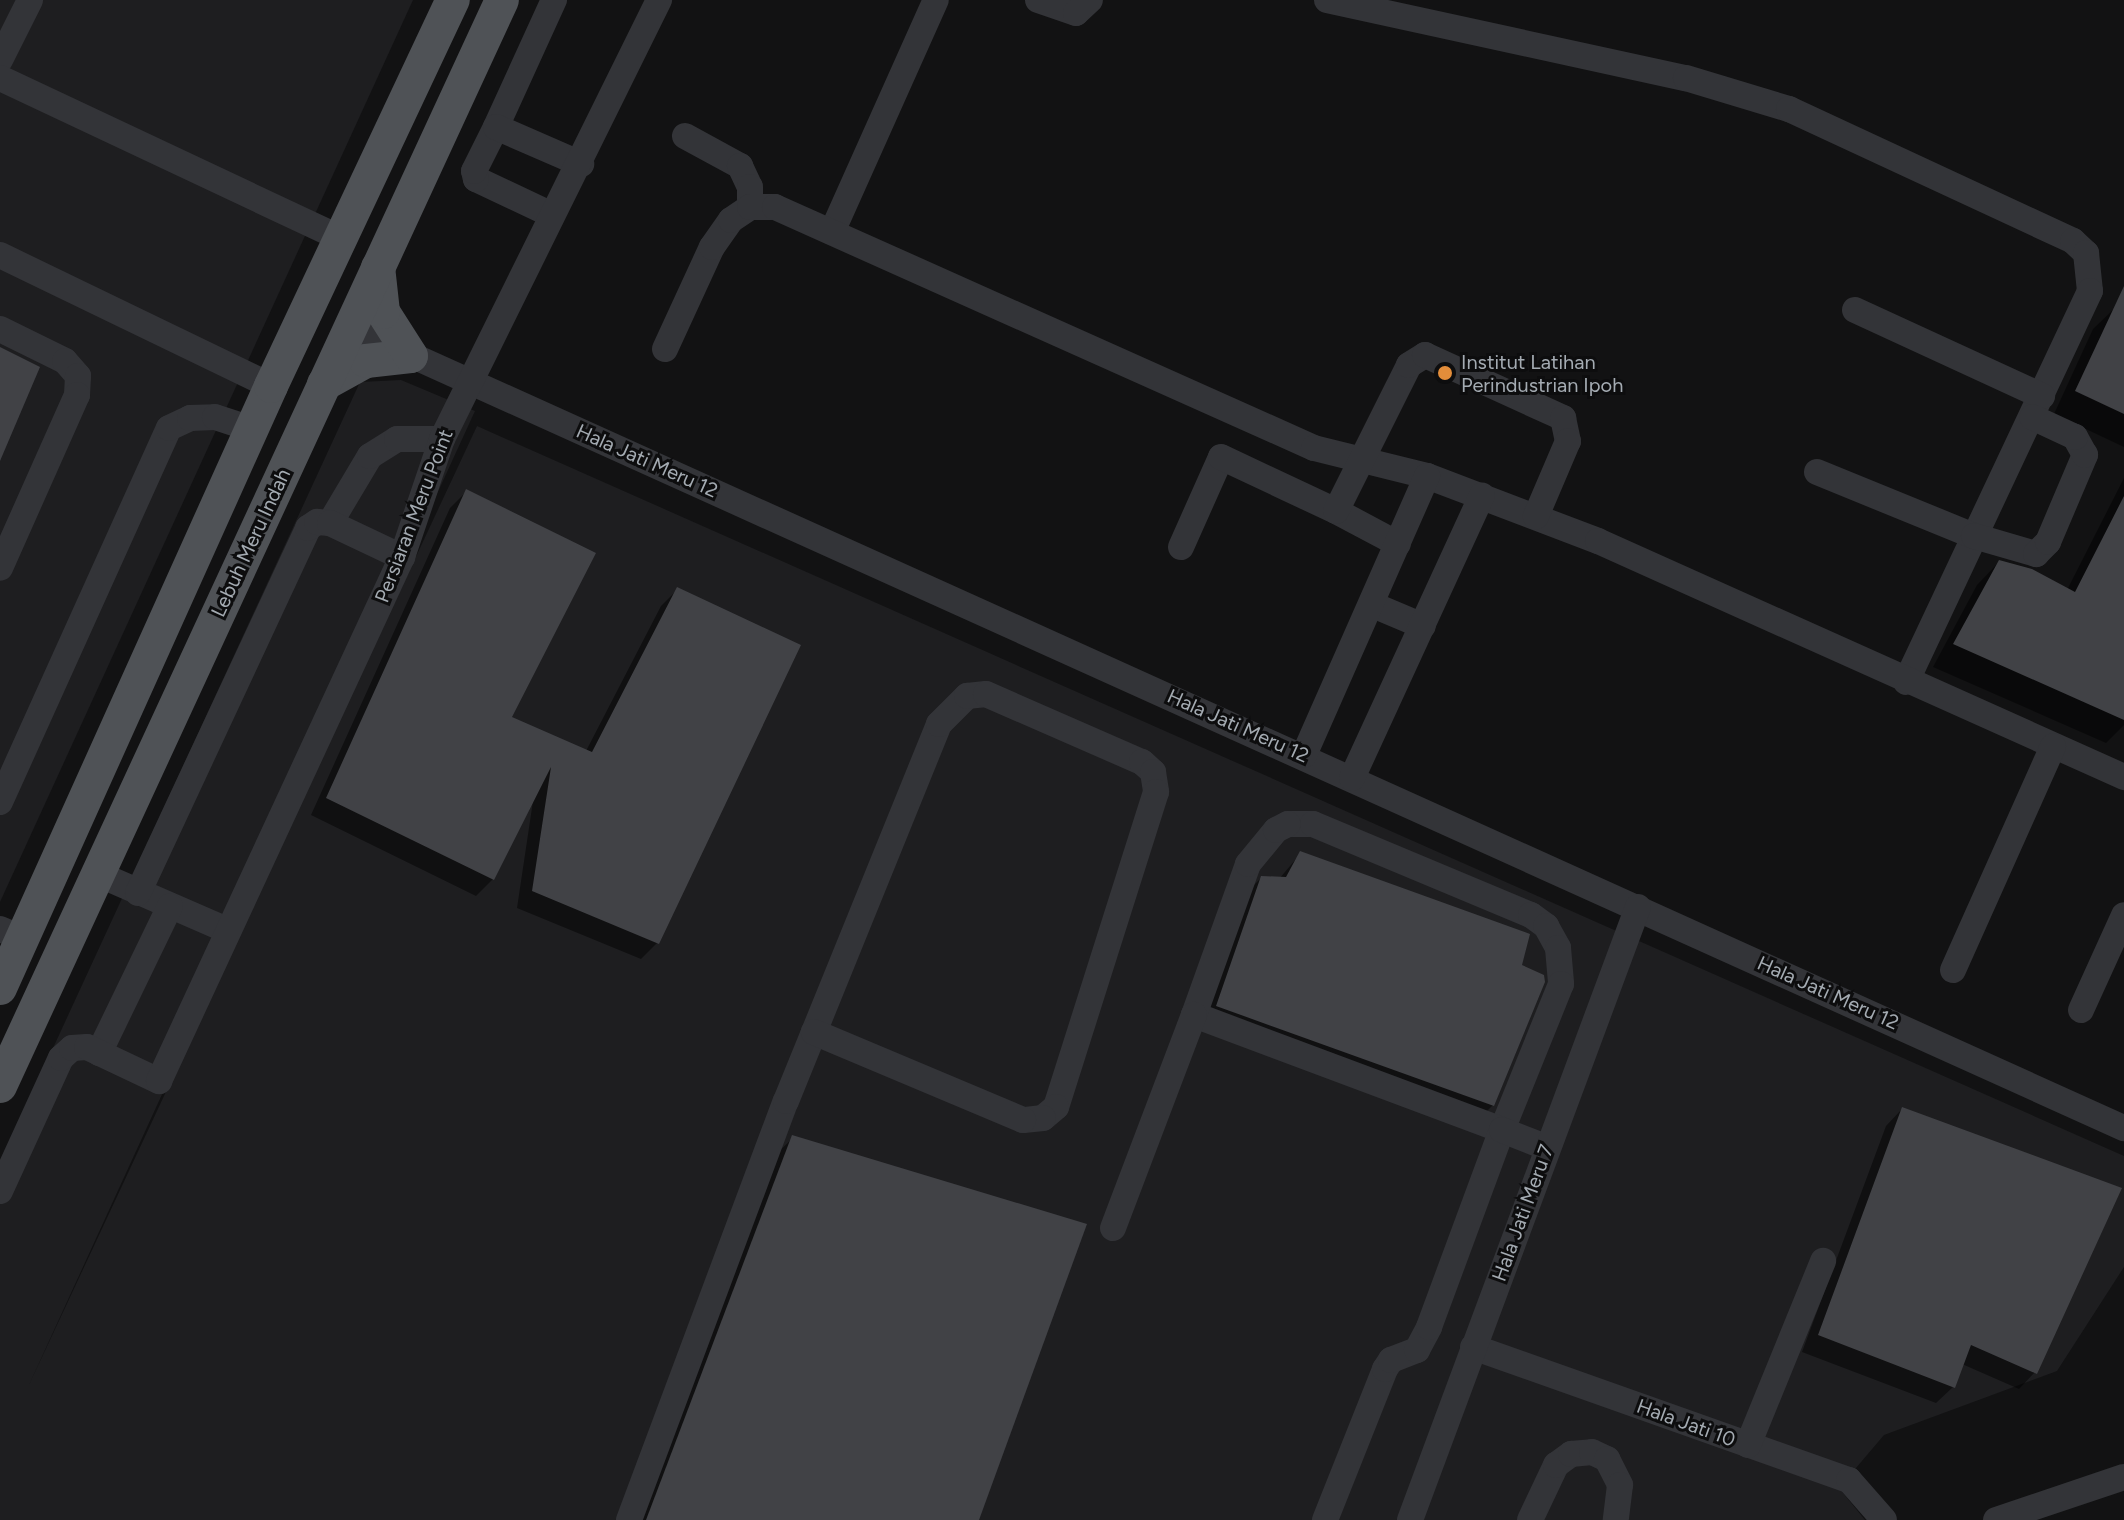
<!DOCTYPE html>
<style>
body{margin:0}
#map{position:relative;width:2124px;height:1520px;overflow:hidden;background:#121213;font-family:Figtree,sans-serif}
div>[style]{position:absolute}
.built>*{inset:0;background:#1e1e20}
.shadow>*{inset:0;background:#0007}
.building>*{inset:0;background:#414246}
.minor>*{height:26px;margin:-13px;padding:0 13px;transform-origin:13px;border-radius:13px;background:#333438}
.major>*{height:34px;margin:-17px;padding:0 17px;transform-origin:17px;border-radius:17px;background:#4f5256}
.dots>*{width:22px;height:22px;translate:-50% -50%;box-sizing:border-box;border:4px solid #0d0d0e;border-radius:50%}
span{translate:-50% -50%;white-space:nowrap;text-align:center;line-height:1.15;-webkit-text-stroke:6px #0d0d0e;paint-order:stroke}
.poi-label{font-size:20px;color:#a4abb2}
.left{translate:0 -50%;text-align:left}
.street-label{font-size:20px;color:#a4abb2}
</style>
<div id="map">
<div class="built">
<i style="clip-path:polygon(0 0,413px 0,0 902px)"></i>
<i style="clip-path:polygon(401px 380px,475px 411px,28px 1387px,477px 426px,2124px 1156px,2124px 1267px,2057px 1371px,1884px 1435px,1839px 1488px,1865px 1520px,0 1520px,0 1163px,360px 382px)"></i>
</div>
<div class="shadow">
<i style="clip-path:polygon(2116px 307px,2124px 310px,2124px 447px,2054px 414px,2093px 329px)"></i>
<i style="clip-path:polygon(2124px 478px,2124px 725px,2106px 743px,1933px 667px,1977px 585px,1999px 562px,2067px 590px)"></i>
<i style="clip-path:polygon(467px 491px,509px 718px,586px 751px,661px 606px,677px 590px,658px 942px,641px 959px,517px 908px,533px 801px,493px 879px,476px 896px,311px 815px,450px 508px)"></i>
<i style="clip-path:polygon(1301px 853px,1493px 1105px,1476px 1122px,1200px 1023px,1244px 895px,1261px 878px,1279px 879px)"></i>
<i style="clip-path:polygon(1902px 1109px,2035px 1372px,2019px 1389px,1962px 1364px,1953px 1387px,1936px 1403px,1802px 1352px,1886px 1126px)"></i>
<i style="clip-path:polygon(793px 1138px,977px 1520px,637px 1520px,776px 1154px)"></i>
</div>
<div class="building">
<i style="clip-path:polygon(2124px 286px,2124px 414px,2075px 391px)"></i>
<i style="clip-path:polygon(0 347px,40px 367px,0 461px)"></i>
<i style="clip-path:polygon(466px 489px,596px 553px,512px 717px,592px 752px,677px 587px,801px 645px,659px 944px,532px 891px,551px 767px,494px 880px,326px 798px)"></i>
<i style="clip-path:polygon(2124px 496px,2124px 720px,1953px 644px,1999px 560px,2032px 569px,2075px 592px)"></i>
<i style="clip-path:polygon(1300px 851px,1530px 934px,1522px 965px,1544px 975px,1545px 982px,1494px 1106px,1216px 1006px,1261px 876px,1286px 877px)"></i>
<i style="clip-path:polygon(1902px 1107px,2122px 1188px,2037px 1374px,1971px 1345px,1955px 1388px,1818px 1335px)"></i>
<i style="clip-path:polygon(792px 1135px,1087px 1224px,979px 1520px,646px 1520px)"></i>
</div>
<div class="minor">
<i style="left:1038px;top:0;width:40px;rotate:18.9deg"></i>
<i style="left:1076px;top:13px;width:19px;rotate:-43deg"></i>
<i style="left:1327px;top:0;width:367px;rotate:12.3deg"></i>
<i style="left:1686px;top:78px;width:108px;rotate:16.8deg"></i>
<i style="left:1789px;top:109px;width:313px;rotate:24.9deg"></i>
<i style="left:2073px;top:241px;width:18px;rotate:43deg"></i>
<i style="left:2086px;top:253px;width:38px;rotate:84deg"></i>
<i style="left:2090px;top:291px;width:432px;rotate:115.2deg"></i>
<i style="left:0;top:60px;width:67px;rotate:-63.4deg"></i>
<i style="left:0;top:78px;width:376px;rotate:25.2deg"></i>
<i style="left:496px;top:127px;width:140px;rotate:-65.5deg"></i>
<i style="left:685px;top:136px;width:63px;rotate:28.6deg"></i>
<i style="left:740px;top:166px;width:23px;rotate:65deg"></i>
<i style="left:750px;top:187px;width:20px;rotate:90deg"></i>
<i style="left:550px;top:214px;width:82px;rotate:-154.7deg"></i>
<i style="left:476px;top:179px;width:8px;rotate:-104deg"></i>
<i style="left:474px;top:171px;width:49px;rotate:-63.4deg"></i>
<i style="left:496px;top:127px;width:93px;rotate:23.5deg"></i>
<i style="left:832px;top:232px;width:254px;rotate:-65.9deg"></i>
<i style="left:0;top:255px;width:301px;rotate:25.8deg"></i>
<i style="left:1855px;top:310px;width:206px;rotate:24.7deg"></i>
<i style="left:351px;top:328px;width:1945px;rotate:24.29deg"></i>
<i style="left:0;top:329px;width:72px;rotate:26.2deg"></i>
<i style="left:65px;top:361px;width:20px;rotate:49deg"></i>
<i style="left:78px;top:376px;width:19px;rotate:93deg"></i>
<i style="left:77px;top:395px;width:189px;rotate:114deg"></i>
<i style="left:665px;top:349px;width:112px;rotate:-65.3deg"></i>
<i style="left:712px;top:247px;width:33px;rotate:-55deg"></i>
<i style="left:731px;top:220px;width:23px;rotate:-34deg"></i>
<i style="left:750px;top:207px;width:25px"></i>
<i style="left:775px;top:207px;width:590px;rotate:24.09deg"></i>
<i style="left:1314px;top:448px;width:116px;rotate:13.9deg"></i>
<i style="left:1427px;top:476px;width:183px;rotate:20.8deg"></i>
<i style="left:1598px;top:541px;width:577px;rotate:24.16deg"></i>
<i style="left:1817px;top:472px;width:170px;rotate:22.2deg"></i>
<i style="left:1974px;top:536px;width:65px;rotate:16.2deg"></i>
<i style="left:2036px;top:554px;width:17px;rotate:-45deg"></i>
<i style="left:2048px;top:542px;width:95px;rotate:-67deg"></i>
<i style="left:2085px;top:455px;width:21px;rotate:-119deg"></i>
<i style="left:2075px;top:437px;width:47px;rotate:-155.1deg"></i>
<i style="left:1336px;top:511px;width:70px;rotate:28deg"></i>
<i style="left:330px;top:523px;width:78px;rotate:-59.2deg"></i>
<i style="left:370px;top:456px;width:32px;rotate:-32deg"></i>
<i style="left:397px;top:439px;width:45px"></i>
<i style="left:1181px;top:547px;width:98px;rotate:-66deg"></i>
<i style="left:1221px;top:457px;width:127px;rotate:25.2deg"></i>
<i style="left:1336px;top:511px;width:163px;rotate:-63.4deg"></i>
<i style="left:1409px;top:365px;width:19px;rotate:-32deg"></i>
<i style="left:1425px;top:355px;width:152px;rotate:24.5deg"></i>
<i style="left:1563px;top:418px;width:24px;rotate:78deg"></i>
<i style="left:1568px;top:441px;width:82px;rotate:113.1deg"></i>
<i style="left:1373px;top:605px;width:54px;rotate:22.8deg"></i>
<i style="left:1304px;top:755px;width:305px;rotate:-66.2deg"></i>
<i style="left:1352px;top:778px;width:311px;rotate:-65.3deg"></i>
<i style="left:0;top:802px;width:410px;rotate:-65.7deg"></i>
<i style="left:169px;top:428px;width:23px;rotate:-25deg"></i>
<i style="left:190px;top:418px;width:25px;rotate:-2deg"></i>
<i style="left:215px;top:417px;width:39px;rotate:18deg"></i>
<i style="left:1288px;top:824px;width:25px"></i>
<i style="left:1313px;top:824px;width:236px;rotate:22.7deg"></i>
<i style="left:1531px;top:915px;width:19px;rotate:36deg"></i>
<i style="left:1546px;top:926px;width:25px;rotate:61deg"></i>
<i style="left:1558px;top:948px;width:36px;rotate:85deg"></i>
<i style="left:1561px;top:984px;width:157px;rotate:112deg"></i>
<i style="left:1502px;top:1130px;width:329px;rotate:-159.5deg"></i>
<i style="left:1194px;top:1015px;width:160px;rotate:-70.3deg"></i>
<i style="left:1248px;top:864px;width:44px;rotate:-50.5deg"></i>
<i style="left:1276px;top:830px;width:13px;rotate:-27deg"></i>
<i style="left:98px;top:874px;width:141px;rotate:23.5deg"></i>
<i style="left:138px;top:893px;width:403px;rotate:-65deg"></i>
<i style="left:308px;top:528px;width:11px;rotate:-34deg"></i>
<i style="left:317px;top:522px;width:13px;rotate:4deg"></i>
<i style="left:330px;top:523px;width:80px;rotate:25.3deg"></i>
<i style="left:0;top:929px;width:25px;rotate:23deg"></i>
<i style="left:1953px;top:970px;width:245px;rotate:-65.9deg"></i>
<i style="left:2081px;top:1010px;width:104px;rotate:-65.6deg"></i>
<i style="left:99px;top:1053px;width:163px;rotate:-64.2deg"></i>
<i style="left:0;top:1191px;width:146px;rotate:-65.4deg"></i>
<i style="left:61px;top:1058px;width:15px;rotate:-42deg"></i>
<i style="left:72px;top:1048px;width:15px;rotate:-4deg"></i>
<i style="left:87px;top:1047px;width:80px;rotate:25.3deg"></i>
<i style="left:159px;top:1081px;width:578px;rotate:-65.12deg"></i>
<i style="left:402px;top:557px;width:125px;rotate:-71.3deg"></i>
<i style="left:442px;top:439px;width:490px;rotate:-63.7deg"></i>
<i style="left:1113px;top:1228px;width:228px;rotate:-69.2deg"></i>
<i style="left:1473px;top:1347px;width:399px;rotate:19.5deg"></i>
<i style="left:1849px;top:1480px;width:53px;rotate:48.8deg"></i>
<i style="left:1748px;top:1445px;width:199px;rotate:-67.8deg"></i>
<i style="left:629px;top:1520px;width:447px;rotate:-69.5deg"></i>
<i style="left:786px;top:1101px;width:407px;rotate:-67.9deg"></i>
<i style="left:939px;top:724px;width:40px;rotate:-45deg"></i>
<i style="left:967px;top:696px;width:19px;rotate:-6deg"></i>
<i style="left:986px;top:694px;width:170px;rotate:23.6deg"></i>
<i style="left:1142px;top:762px;width:15px;rotate:42deg"></i>
<i style="left:1153px;top:772px;width:20px;rotate:81deg"></i>
<i style="left:1156px;top:792px;width:330px;rotate:107.6deg"></i>
<i style="left:1056px;top:1107px;width:17px;rotate:140deg"></i>
<i style="left:1043px;top:1118px;width:20px;rotate:174deg"></i>
<i style="left:1023px;top:1120px;width:227px;rotate:-157.2deg"></i>
<i style="left:1325px;top:1520px;width:162px;rotate:-68.3deg"></i>
<i style="left:1385px;top:1369px;width:11px;rotate:-56deg"></i>
<i style="left:1391px;top:1360px;width:28px;rotate:-21deg"></i>
<i style="left:1417px;top:1350px;width:26px;rotate:-62deg"></i>
<i style="left:1429px;top:1327px;width:210px;rotate:-69.7deg"></i>
<i style="left:1502px;top:1130px;width:49px;rotate:21.4deg"></i>
<i style="left:1410px;top:1520px;width:654px;rotate:-69.6deg"></i>
<i style="left:1530px;top:1520px;width:61px;rotate:-64.7deg"></i>
<i style="left:1556px;top:1465px;width:19px;rotate:-36deg"></i>
<i style="left:1571px;top:1454px;width:21px;rotate:-5deg"></i>
<i style="left:1592px;top:1452px;width:17px;rotate:25deg"></i>
<i style="left:1607px;top:1459px;width:29px;rotate:63deg"></i>
<i style="left:1620px;top:1485px;width:35px;rotate:97deg"></i>
<i style="left:1996px;top:1520px;width:135px;rotate:-18.6deg"></i>
</div>
<div class="major">
<i style="left:324px;top:384px;width:48px;rotate:-28.7deg"></i>
<i style="left:366px;top:361px;width:45px;rotate:-6.3deg"></i>
<i style="left:411px;top:356px;width:52px;rotate:-122.5deg"></i>
<i style="left:383px;top:312px;width:45px;rotate:-96.3deg"></i>
<i style="left:0;top:988px;width:660px;rotate:-65.76deg"></i>
<i style="left:271px;top:386px;width:427px;rotate:-64.8deg"></i>
<i style="left:0;top:1086px;width:1196px;rotate:-65.19deg"></i>
</div>
<div class="dots">
<i style="left:1445px;top:373px;background:#e38d3a"></i>
</div>
<div class="poi-label">
<span class="left" style="left:1461px;top:374px">Institut Latihan<br>Perindustrian Ipoh</span>
</div>
<div class="street-label">
<span style="left:647px;top:461px;rotate:24deg">Hala Jati Meru 12</span>
<span style="left:414px;top:516px;rotate:-69deg">Persiaran Meru Point</span>
<span style="left:251px;top:543px;rotate:-65deg">Lebuh Meru Indah</span>
<span style="left:1238px;top:726px;rotate:24deg">Hala Jati Meru 12</span>
<span style="left:1828px;top:993px;rotate:24deg">Hala Jati Meru 12</span>
<span style="left:1523px;top:1213px;rotate:-70deg">Hala Jati Meru 7</span>
<span style="left:1686px;top:1423px;rotate:20deg">Hala Jati 10</span>
</div>
</div>
